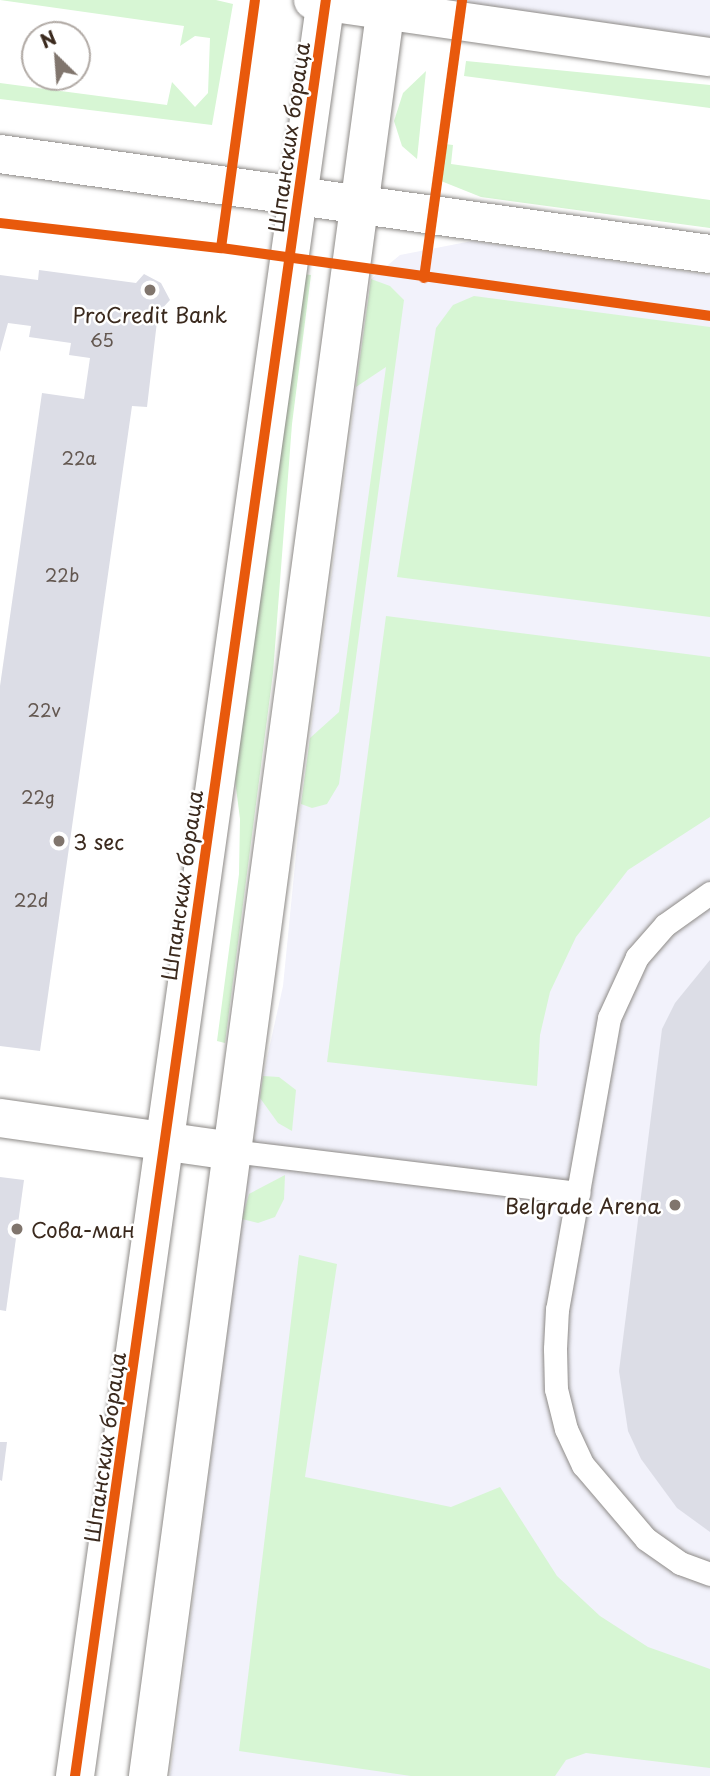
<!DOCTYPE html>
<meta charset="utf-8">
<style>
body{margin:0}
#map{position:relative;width:710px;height:1776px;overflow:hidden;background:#fff;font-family:"Playpen Sans",sans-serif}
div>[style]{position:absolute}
.built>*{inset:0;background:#f2f2fb}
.green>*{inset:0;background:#d7f6d4}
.building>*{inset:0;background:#dcdde6}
.roads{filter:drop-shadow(0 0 2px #8e8b88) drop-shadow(0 0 2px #8e8b88)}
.service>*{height:23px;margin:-11.5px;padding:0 11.5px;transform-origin:11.5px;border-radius:11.5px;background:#fff}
.minor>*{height:38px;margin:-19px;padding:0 19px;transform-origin:19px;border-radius:19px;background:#fff}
.tertiary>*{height:38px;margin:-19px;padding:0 19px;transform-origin:19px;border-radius:19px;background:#fff}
.cycleway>*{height:10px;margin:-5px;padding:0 5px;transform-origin:5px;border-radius:5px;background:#e8590c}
.dots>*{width:19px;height:19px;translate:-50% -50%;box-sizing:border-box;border:4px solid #fff;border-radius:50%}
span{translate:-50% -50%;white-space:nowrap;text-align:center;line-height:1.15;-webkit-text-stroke:5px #fff;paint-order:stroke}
.number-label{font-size:18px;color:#635750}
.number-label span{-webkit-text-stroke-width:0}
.street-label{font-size:21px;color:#3b2a1e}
.poi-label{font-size:21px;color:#3b2a1e}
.left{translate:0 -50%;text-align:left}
.right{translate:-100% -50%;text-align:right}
.north{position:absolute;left:21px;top:21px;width:70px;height:70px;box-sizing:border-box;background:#fff;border:2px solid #b1aaa5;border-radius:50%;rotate:335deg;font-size:19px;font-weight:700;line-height:28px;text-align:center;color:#3b2a1e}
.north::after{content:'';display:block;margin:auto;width:24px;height:32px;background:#80756d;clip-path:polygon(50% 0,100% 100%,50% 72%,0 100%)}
</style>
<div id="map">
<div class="built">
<i style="clip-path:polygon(438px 0,710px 0,710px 37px)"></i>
<i style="clip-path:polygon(472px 241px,710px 275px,710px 1776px,170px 1776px,242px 1219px,263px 1076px,283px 986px,301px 804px,371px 279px,400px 255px)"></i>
</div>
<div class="green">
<i style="clip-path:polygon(0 0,216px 0,233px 4px,212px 125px,0 99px,0 83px,167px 105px,172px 82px,195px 107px,208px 93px,210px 38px,195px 36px,180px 46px,184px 26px)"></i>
<i style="clip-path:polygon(466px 61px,710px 85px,710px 108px,464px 76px)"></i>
<i style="clip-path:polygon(426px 71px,417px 159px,402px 146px,394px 121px,403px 93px)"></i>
<i style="clip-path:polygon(445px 144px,453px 145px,451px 164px,710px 200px,710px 228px,481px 197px,441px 181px)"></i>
<i style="clip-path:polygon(303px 274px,311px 275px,292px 424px,273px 673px,225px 1043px,217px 1041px,239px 874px,240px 819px,235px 780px)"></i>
<i style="clip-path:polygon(371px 279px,390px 286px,404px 300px,339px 784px,327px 804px,312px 808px,301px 804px,310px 738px,339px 712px,386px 367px,356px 387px)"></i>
<i style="clip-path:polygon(474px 296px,710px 327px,710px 617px,397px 577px,436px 328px,453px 305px)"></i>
<i style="clip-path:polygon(386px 616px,710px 657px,710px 817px,628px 870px,576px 937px,550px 992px,540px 1035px,537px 1086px,327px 1062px)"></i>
<i style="clip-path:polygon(263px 1076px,279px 1077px,296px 1090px,292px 1131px,278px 1123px,260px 1098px)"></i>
<i style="clip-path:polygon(285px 1175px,284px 1199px,275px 1217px,258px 1223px,242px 1219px,249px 1194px)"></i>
<i style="clip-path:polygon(299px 1255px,337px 1264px,305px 1477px,451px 1507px,500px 1487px,557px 1576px,600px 1616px,648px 1647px,710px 1669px,710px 1768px,586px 1753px,566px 1760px,555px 1776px,411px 1776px,239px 1751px)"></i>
</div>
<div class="building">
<i style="clip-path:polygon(39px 270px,136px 283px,144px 274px,161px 283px,170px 300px,158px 313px,147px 407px,132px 406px,40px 1051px,0 1046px,0 686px,42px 393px,84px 399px,90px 358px,69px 355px,71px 343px,29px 337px,31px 326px,8px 323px,0 352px,0 275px,38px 280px)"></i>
<i style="clip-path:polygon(710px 960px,710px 1532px,677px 1508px,641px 1459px,628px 1431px,619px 1371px,662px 1029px,675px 1003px)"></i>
<i style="clip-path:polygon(0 1177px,24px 1180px,6px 1311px,0 1310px)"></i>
<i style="clip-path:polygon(0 1442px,7px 1442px,2px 1481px,0 1480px)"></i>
</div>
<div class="roads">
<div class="service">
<i style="left:710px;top:893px;width:55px;rotate:144.6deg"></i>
<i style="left:665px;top:925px;width:43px;rotate:131.2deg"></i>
<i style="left:637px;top:957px;width:67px;rotate:114.7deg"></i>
<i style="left:609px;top:1018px;width:296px;rotate:100.1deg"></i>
<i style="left:557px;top:1309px;width:40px;rotate:92.9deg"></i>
<i style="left:555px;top:1349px;width:40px;rotate:88.6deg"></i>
<i style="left:556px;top:1389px;width:41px;rotate:76deg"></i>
<i style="left:566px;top:1429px;width:40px;rotate:65deg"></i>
<i style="left:583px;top:1465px;width:97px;rotate:49.6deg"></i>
<i style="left:646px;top:1539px;width:42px;rotate:35.2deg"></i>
<i style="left:680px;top:1563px;width:32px;rotate:20deg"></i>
<i style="left:232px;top:1151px;width:349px;rotate:6.9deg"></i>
</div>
<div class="minor">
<i style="left:0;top:1118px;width:234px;rotate:8.1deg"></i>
</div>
<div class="tertiary">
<i style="left:313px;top:0;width:401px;rotate:8.2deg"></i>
<i style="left:0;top:154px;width:717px;rotate:8.02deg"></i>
<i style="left:75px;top:1776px;width:1794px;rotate:-81.96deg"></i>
<i style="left:148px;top:1776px;width:1792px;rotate:-82.34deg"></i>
</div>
</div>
<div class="cycleway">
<i style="left:0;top:223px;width:222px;rotate:6.5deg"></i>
<i style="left:221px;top:248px;width:494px;rotate:7.9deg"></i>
<i style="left:221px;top:248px;width:250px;rotate:-82.2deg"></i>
<i style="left:424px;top:278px;width:281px;rotate:-82.2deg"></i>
<i style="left:75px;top:1776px;width:1794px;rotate:-81.96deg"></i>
</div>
<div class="dots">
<i style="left:150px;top:290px;background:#80756d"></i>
<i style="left:59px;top:841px;background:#80756d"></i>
<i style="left:675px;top:1205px;background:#80756d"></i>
<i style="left:17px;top:1229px;background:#80756d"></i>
</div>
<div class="number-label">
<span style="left:102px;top:340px">65</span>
<span style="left:79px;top:458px">22a</span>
<span style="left:62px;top:575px">22b</span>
<span style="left:44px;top:710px">22v</span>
<span style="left:38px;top:797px">22g</span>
<span style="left:31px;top:900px">22d</span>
</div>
<div class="street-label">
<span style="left:288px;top:137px;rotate:-82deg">Шпанских бораца</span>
<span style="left:181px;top:885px;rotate:-82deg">Шпанских бораца</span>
<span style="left:104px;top:1447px;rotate:-82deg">Шпанских бораца</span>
</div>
<div class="poi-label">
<span style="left:150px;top:314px">ProCredit Bank</span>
<span class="left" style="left:73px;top:841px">3 sec</span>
<span class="right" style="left:661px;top:1205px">Belgrade Arena</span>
<span class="left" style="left:31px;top:1229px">Сова-ман</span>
</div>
<div class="north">N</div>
</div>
